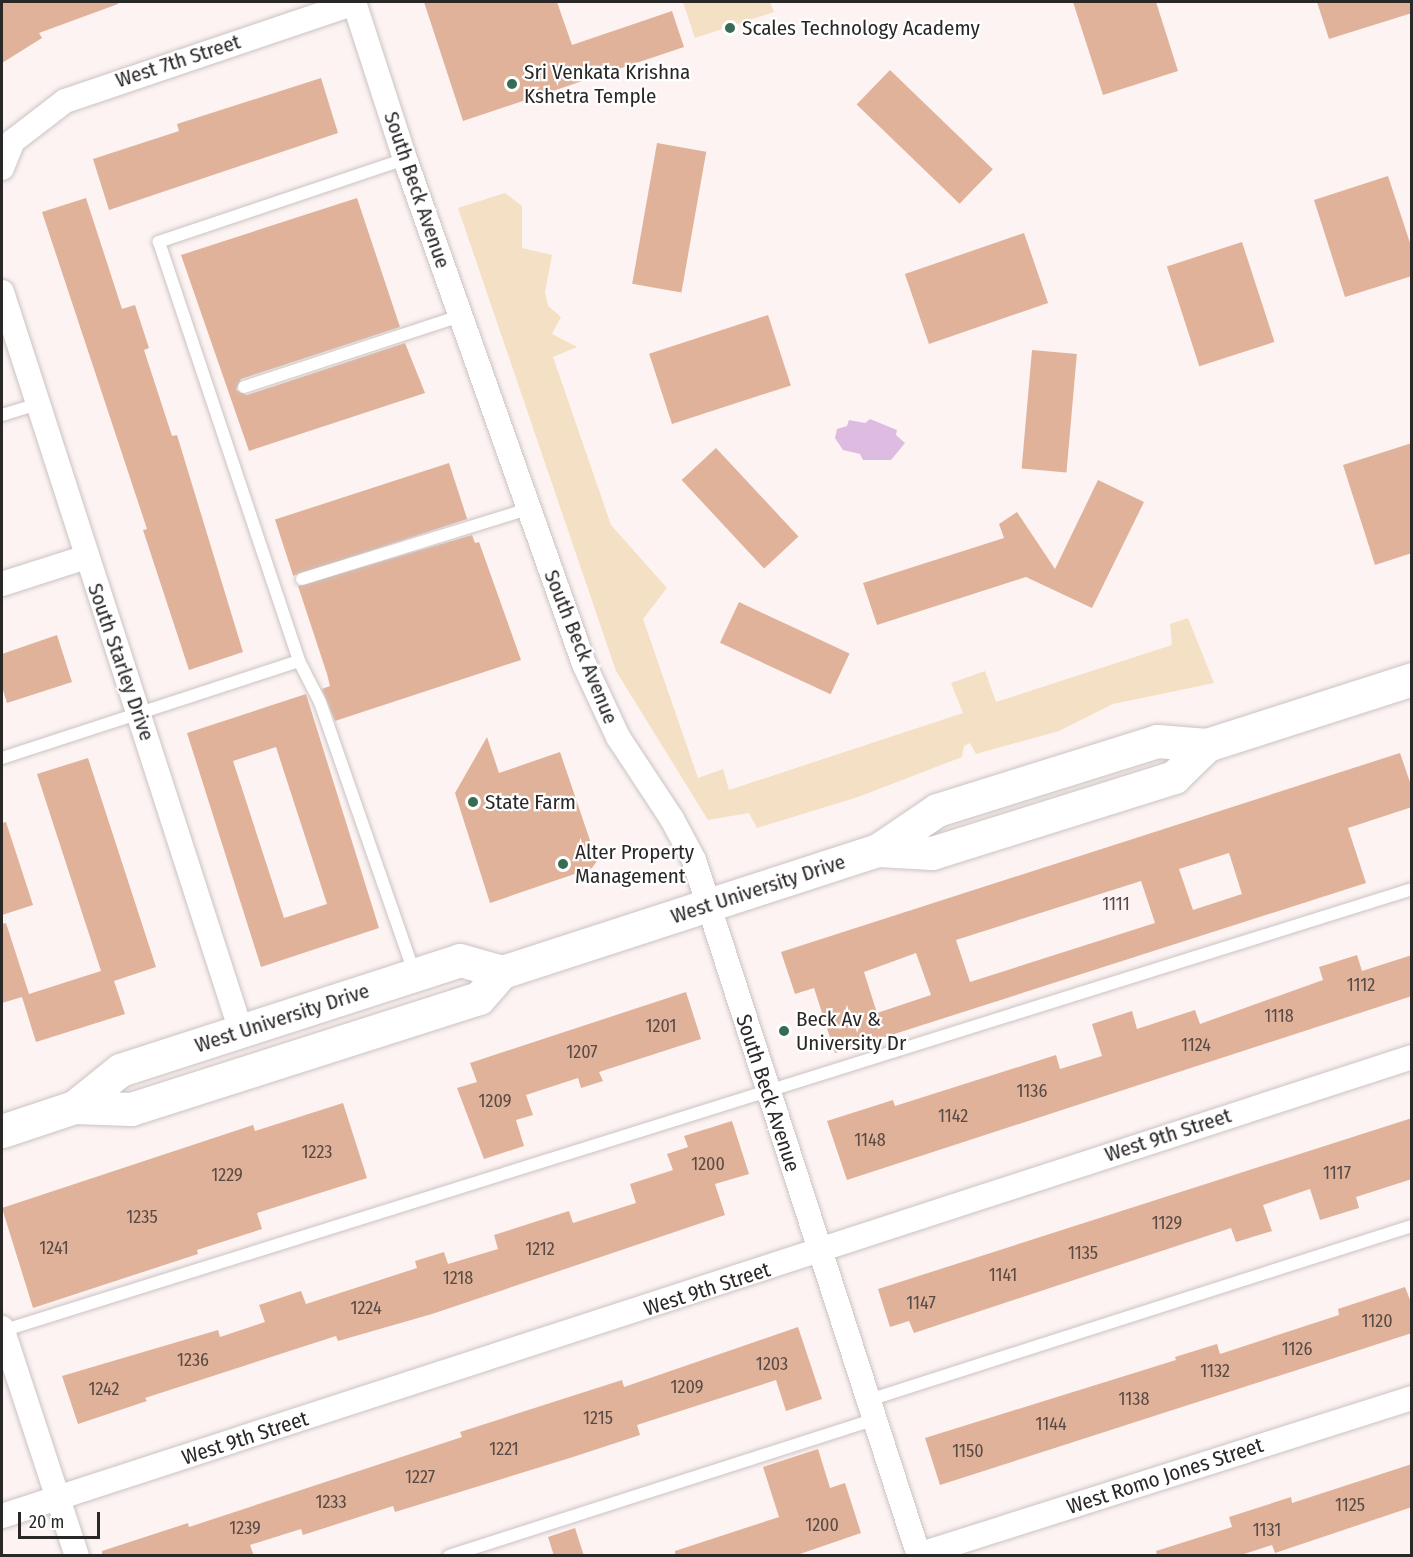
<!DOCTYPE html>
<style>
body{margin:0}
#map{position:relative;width:1413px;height:1557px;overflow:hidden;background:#fcf3f2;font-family:"Fira Sans Condensed",sans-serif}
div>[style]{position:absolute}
.green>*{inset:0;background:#f4e0c4}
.water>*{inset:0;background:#debbe1}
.building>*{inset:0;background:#e1b29a;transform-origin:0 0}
.roads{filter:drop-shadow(0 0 2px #cbc3c2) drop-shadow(0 0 2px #cbc3c2)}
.service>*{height:12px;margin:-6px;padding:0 6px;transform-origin:6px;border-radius:6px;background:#fff}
.minor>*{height:24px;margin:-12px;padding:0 12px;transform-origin:12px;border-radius:12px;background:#fff}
.primary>*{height:33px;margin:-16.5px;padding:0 16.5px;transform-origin:16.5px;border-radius:16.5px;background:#fff}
.dots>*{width:16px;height:16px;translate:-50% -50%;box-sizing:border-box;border:3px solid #fff;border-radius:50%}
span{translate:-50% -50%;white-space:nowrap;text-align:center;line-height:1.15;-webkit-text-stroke:4.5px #fff;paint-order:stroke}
.number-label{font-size:18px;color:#584a44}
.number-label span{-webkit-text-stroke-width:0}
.poi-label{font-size:21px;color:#2a2727}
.left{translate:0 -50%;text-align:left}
.street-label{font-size:21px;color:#2a2727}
.frame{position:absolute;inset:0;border:3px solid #2a2727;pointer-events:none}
.scale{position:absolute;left:18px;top:1512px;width:82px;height:27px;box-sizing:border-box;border:3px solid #2a2727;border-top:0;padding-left:8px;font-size:18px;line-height:21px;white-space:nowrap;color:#2a2727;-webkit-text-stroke:4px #fff;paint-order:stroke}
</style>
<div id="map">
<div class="green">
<i style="clip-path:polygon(683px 2px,770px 2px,774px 12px,695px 38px)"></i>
<i style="clip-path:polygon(505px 193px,522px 206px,522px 248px,552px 255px,545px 292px,548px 306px,561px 317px,552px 334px,577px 347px,553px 357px,611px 525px,667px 588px,643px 619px,698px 778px,723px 769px,729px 790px,963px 713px,951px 683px,985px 671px,996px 702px,1172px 645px,1170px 624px,1188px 618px,1214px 683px,1113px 704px,1059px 731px,976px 754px,970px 743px,964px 746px,962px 757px,858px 797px,757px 828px,749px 813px,708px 820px,616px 671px,458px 208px)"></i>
</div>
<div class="water">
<i style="clip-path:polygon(870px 419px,897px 430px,896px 435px,905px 443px,891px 460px,863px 460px,860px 454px,843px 450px,835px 438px,837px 429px,847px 426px,849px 420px,865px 423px)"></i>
</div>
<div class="building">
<i style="clip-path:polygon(2px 2px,118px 2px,118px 4px,39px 33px,42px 38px,2px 63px)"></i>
<i style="clip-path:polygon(424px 2px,557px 2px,572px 45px,672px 11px,684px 47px,463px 121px)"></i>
<i style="clip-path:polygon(1073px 2px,1156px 2px,1178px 71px,1103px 95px)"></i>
<i style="clip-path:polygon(1317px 2px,1412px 2px,1412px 13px,1329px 39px)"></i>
<i style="left:890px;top:70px;width:143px;height:48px;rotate:44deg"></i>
<i style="clip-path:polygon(321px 78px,338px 133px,109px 210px,93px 159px,179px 131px,177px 124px)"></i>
<i style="left:657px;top:143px;width:50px;height:143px;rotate:10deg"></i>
<i style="clip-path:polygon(1388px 176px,1412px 249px,1412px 276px,1345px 297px,1314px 200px)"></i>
<i style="clip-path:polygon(86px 198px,122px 309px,135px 305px,149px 348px,144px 350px,172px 436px,177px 435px,243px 652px,189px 670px,143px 530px,147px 529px,42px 212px)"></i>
<i style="clip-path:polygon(357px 198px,400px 327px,241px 379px,236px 390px,247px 395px,405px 343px,425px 393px,249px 451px,181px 255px)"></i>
<i style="left:1024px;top:233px;width:74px;height:126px;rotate:71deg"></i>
<i style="left:1242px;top:242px;width:105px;height:79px;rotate:72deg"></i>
<i style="left:768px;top:315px;width:74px;height:125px;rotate:72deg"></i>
<i style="left:1032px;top:350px;width:45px;height:119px;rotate:5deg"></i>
<i style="clip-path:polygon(1412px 443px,1412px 553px,1375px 565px,1343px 465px)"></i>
<i style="left:716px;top:448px;width:121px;height:47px;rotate:47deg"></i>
<i style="left:449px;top:463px;width:59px;height:183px;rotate:72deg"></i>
<i style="clip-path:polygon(1098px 480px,1144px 502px,1092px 608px,1026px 577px,877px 625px,863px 583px,1004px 538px,999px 524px,1017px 512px,1055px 569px)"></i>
<i style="clip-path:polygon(472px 535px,475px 543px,479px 542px,521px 660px,335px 721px,322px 689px,330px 686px,327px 674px,298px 586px)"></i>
<i style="left:739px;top:602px;width:122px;height:45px;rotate:25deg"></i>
<i style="clip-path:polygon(57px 635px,72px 682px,7px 703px,2px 687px,2px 654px)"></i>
<i style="clip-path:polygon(evenodd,306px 694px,379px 928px,261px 967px,187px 733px,306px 694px,276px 747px,327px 904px,284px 918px,233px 761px,276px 747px)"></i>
<i style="clip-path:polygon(487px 737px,499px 773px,560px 752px,597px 861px,592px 868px,490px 903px,455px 793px)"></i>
<i style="clip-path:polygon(evenodd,1400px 753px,1412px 788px,1412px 807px,1348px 828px,1366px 883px,835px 1053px,814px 988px,795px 994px,781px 952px,1400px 753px,1229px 853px,1242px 894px,1193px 910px,1179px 869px,1229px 853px,1400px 753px,1141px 881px,1155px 923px,970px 982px,956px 940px,1141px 881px,1400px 753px,916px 953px,931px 995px,877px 1013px,864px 972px,916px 953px)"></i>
<i style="clip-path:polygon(88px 758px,156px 967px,114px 981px,125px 1014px,36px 1042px,22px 997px,2px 1003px,2px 924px,6px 923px,29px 994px,101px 971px,37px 774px)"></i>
<i style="clip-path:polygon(6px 822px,33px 905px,2px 915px,2px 823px)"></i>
<i style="clip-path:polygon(1357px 955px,1362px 971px,1412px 955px,1412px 996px,847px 1180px,827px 1121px,893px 1100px,895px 1106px,1056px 1055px,1060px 1069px,1102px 1056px,1092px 1024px,1132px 1011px,1137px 1029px,1195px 1010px,1200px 1024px,1323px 980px,1319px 967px)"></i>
<i style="clip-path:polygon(686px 992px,701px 1039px,599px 1072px,603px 1081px,581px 1088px,578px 1078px,526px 1095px,533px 1115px,516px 1120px,524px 1146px,484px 1159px,457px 1088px,477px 1082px,470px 1063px)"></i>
<i style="clip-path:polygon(343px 1103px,367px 1178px,257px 1213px,262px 1229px,197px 1250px,198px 1254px,33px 1308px,2px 1208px,253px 1125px,255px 1131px)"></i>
<i style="clip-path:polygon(1412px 1118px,1412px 1179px,1356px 1197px,1359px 1208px,1320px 1220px,1310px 1189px,1263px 1205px,1272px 1231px,1236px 1242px,1231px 1228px,914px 1333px,909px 1321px,890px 1327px,878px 1289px)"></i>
<i style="clip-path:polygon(732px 1121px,749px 1174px,715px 1184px,725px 1215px,432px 1314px,338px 1341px,336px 1336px,145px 1398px,147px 1401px,78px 1424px,62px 1376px,218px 1330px,220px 1337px,265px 1322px,259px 1305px,301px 1291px,306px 1304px,417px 1268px,415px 1261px,444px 1252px,448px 1264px,498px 1249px,494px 1235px,569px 1211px,573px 1223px,636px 1203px,630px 1184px,673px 1170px,667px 1154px,688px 1147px,684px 1136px)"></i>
<i style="clip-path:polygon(1405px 1287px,1412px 1305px,1412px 1333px,940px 1485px,925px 1438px,1176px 1360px,1175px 1357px,1217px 1344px,1220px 1354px,1339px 1315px,1338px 1309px)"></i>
<i style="clip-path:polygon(798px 1327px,822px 1399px,786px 1411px,776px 1380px,637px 1425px,640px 1435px,573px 1457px,395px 1512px,393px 1506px,303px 1535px,301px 1529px,250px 1545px,254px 1556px,102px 1556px,102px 1551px,188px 1523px,189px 1527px,462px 1437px,460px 1432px,622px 1380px,624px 1387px)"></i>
<i style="clip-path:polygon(818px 1449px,830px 1488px,845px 1483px,861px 1533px,794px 1556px,675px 1556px,675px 1551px,779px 1517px,763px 1467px)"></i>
<i style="clip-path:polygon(1412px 1464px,1412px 1507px,1275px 1553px,1272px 1545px,1238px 1556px,1157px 1556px,1156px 1551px,1232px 1527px,1229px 1517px,1291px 1497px,1292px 1503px)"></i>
<i style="clip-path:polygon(575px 1528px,584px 1556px,554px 1556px,548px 1537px)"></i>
</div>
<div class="roads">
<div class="service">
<i style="left:405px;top:159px;width:260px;rotate:161.4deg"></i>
<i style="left:159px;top:242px;width:442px;rotate:71.5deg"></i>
<i style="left:299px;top:661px;width:46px;rotate:62.9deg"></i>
<i style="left:320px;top:702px;width:289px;rotate:70.8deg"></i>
<i style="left:244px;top:387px;width:227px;rotate:-18.2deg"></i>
<i style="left:2px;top:415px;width:38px;rotate:-17deg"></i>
<i style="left:302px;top:579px;width:237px;rotate:-17.2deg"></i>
<i style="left:2px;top:758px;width:312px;rotate:-18.1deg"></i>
<i style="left:2px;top:1331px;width:1478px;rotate:-17.4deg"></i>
<i style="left:869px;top:1400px;width:570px;rotate:-17.77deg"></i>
<i style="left:449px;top:1556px;width:447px;rotate:-17.8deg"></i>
</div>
<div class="minor">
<i style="left:354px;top:2px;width:165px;rotate:72deg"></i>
<i style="left:405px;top:159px;width:536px;rotate:70.48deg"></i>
<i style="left:584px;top:664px;width:81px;rotate:65deg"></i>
<i style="left:618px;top:737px;width:98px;rotate:56.6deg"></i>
<i style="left:672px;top:819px;width:47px;rotate:61.8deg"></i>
<i style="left:694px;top:860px;width:731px;rotate:72.09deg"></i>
<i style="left:2px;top:168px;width:29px;rotate:-68deg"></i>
<i style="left:13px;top:141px;width:66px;rotate:-37.6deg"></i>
<i style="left:65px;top:101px;width:306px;rotate:-18.7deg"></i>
<i style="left:2px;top:292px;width:777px;rotate:72.08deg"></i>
<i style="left:2px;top:584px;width:88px;rotate:-17.8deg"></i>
<i style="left:2px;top:1328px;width:240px;rotate:71.8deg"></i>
<i style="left:2px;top:1516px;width:1483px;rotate:-18.03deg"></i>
<i style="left:918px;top:1555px;width:518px;rotate:-17.63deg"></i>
</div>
<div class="primary">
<i style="left:878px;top:850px;width:54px;rotate:3.2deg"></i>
<i style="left:932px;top:853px;width:254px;rotate:-17.4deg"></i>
<i style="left:1174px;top:777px;width:46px;rotate:-44.1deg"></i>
<i style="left:74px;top:1107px;width:59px;rotate:-38.8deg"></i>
<i style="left:120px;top:1070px;width:357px;rotate:-17.9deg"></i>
<i style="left:460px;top:960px;width:44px;rotate:15.9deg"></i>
<i style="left:2px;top:1131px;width:76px;rotate:-18.4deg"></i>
<i style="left:74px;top:1107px;width:57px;rotate:2deg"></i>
<i style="left:131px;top:1109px;width:365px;rotate:-17.7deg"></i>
<i style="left:479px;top:998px;width:35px;rotate:-49deg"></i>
<i style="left:502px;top:972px;width:395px;rotate:-18deg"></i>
<i style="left:878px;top:850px;width:71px;rotate:-34.1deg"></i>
<i style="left:937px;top:810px;width:231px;rotate:-17.4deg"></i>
<i style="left:1157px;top:741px;width:50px;rotate:4.6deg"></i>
<i style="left:1207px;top:745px;width:215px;rotate:-17.8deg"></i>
</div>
</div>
<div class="dots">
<i style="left:730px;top:28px;background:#356c53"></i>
<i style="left:512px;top:84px;background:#356c53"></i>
<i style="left:473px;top:802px;background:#356c53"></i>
<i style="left:563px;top:864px;background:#356c53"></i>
<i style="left:784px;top:1031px;background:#356c53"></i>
</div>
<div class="number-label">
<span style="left:1116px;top:904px">1111</span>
<span style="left:1361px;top:985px">1112</span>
<span style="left:1279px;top:1016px">1118</span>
<span style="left:661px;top:1026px">1201</span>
<span style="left:1196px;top:1045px">1124</span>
<span style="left:582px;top:1052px">1207</span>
<span style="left:1032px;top:1091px">1136</span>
<span style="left:495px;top:1101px">1209</span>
<span style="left:953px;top:1116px">1142</span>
<span style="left:870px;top:1140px">1148</span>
<span style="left:317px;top:1152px">1223</span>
<span style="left:708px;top:1164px">1200</span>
<span style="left:1337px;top:1173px">1117</span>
<span style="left:227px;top:1175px">1229</span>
<span style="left:142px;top:1217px">1235</span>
<span style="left:1167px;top:1223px">1129</span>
<span style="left:54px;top:1248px">1241</span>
<span style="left:540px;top:1249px">1212</span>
<span style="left:1083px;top:1253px">1135</span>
<span style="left:1003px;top:1275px">1141</span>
<span style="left:458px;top:1278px">1218</span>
<span style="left:921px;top:1303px">1147</span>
<span style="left:366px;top:1308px">1224</span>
<span style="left:1377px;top:1321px">1120</span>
<span style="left:1297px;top:1349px">1126</span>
<span style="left:193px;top:1360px">1236</span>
<span style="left:772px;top:1364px">1203</span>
<span style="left:1215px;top:1371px">1132</span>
<span style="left:687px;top:1387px">1209</span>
<span style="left:104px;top:1389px">1242</span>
<span style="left:1134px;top:1399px">1138</span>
<span style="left:598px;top:1418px">1215</span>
<span style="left:1051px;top:1424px">1144</span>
<span style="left:504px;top:1449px">1221</span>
<span style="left:968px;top:1451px">1150</span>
<span style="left:420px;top:1477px">1227</span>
<span style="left:331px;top:1502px">1233</span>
<span style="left:1350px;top:1505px">1125</span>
<span style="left:822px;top:1525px">1200</span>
<span style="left:245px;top:1528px">1239</span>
<span style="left:1267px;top:1530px">1131</span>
</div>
<div class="poi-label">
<span class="left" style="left:742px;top:28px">Scales Technology Academy</span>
<span class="left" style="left:524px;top:84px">Sri Venkata Krishna<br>Kshetra Temple</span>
<span class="left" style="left:485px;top:802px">State Farm</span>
<span class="left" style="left:575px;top:864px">Alter Property<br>Management</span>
<span class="left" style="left:796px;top:1031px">Beck Av &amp;<br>University Dr</span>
</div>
<div class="street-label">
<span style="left:178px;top:61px;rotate:-18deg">West 7th Street</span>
<span style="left:417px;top:190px;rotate:71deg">South Beck Avenue</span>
<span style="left:581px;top:647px;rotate:68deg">South Beck Avenue</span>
<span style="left:121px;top:662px;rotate:71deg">South Starley Drive</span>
<span style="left:758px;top:889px;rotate:-18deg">West University Drive</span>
<span style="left:282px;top:1018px;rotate:-18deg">West University Drive</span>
<span style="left:768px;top:1093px;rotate:72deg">South Beck Avenue</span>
<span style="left:1168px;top:1135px;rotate:-18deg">West 9th Street</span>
<span style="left:707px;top:1289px;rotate:-18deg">West 9th Street</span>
<span style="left:245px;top:1438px;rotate:-18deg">West 9th Street</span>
<span style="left:1165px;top:1476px;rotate:-18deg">West Romo Jones Street</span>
</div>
<div class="frame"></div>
<div class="scale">20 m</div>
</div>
